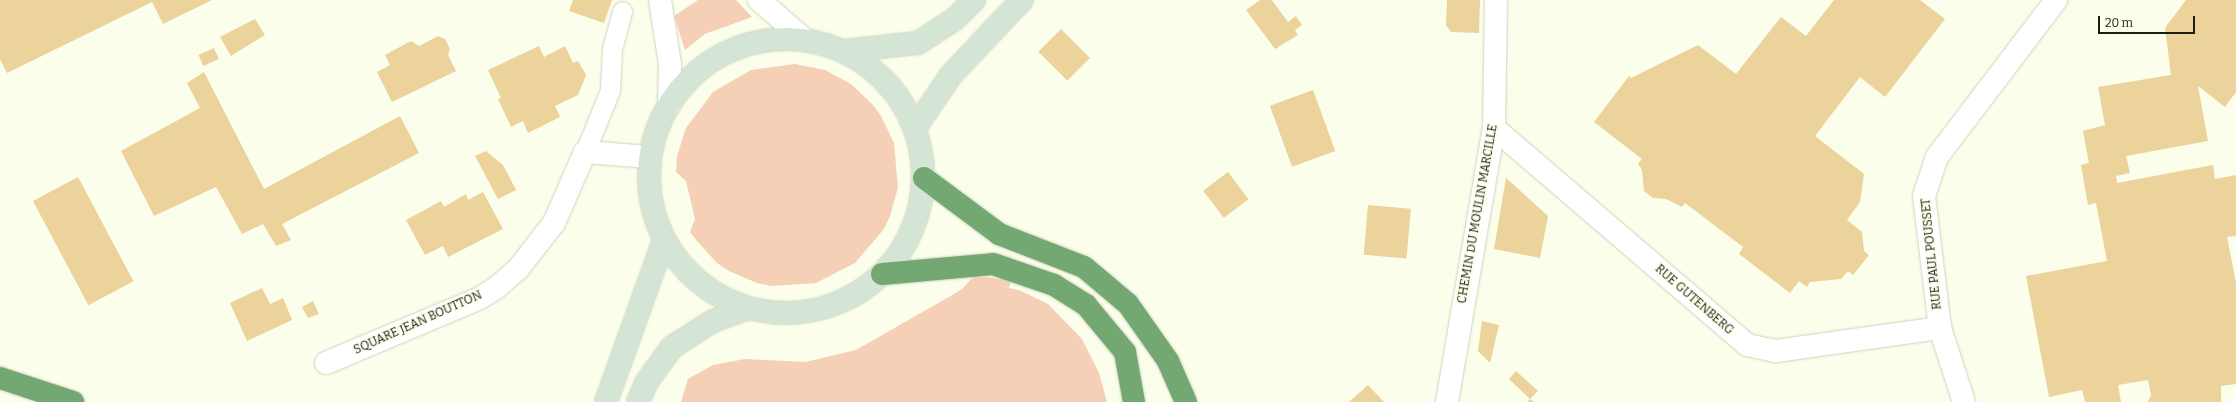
<!DOCTYPE html>
<style>
body{margin:0}
#map{position:relative;width:2236px;height:402px;overflow:hidden;background:#fafeea;font-family:Bitter,serif}
div>[style]{position:absolute}
.green>*{inset:0;background:#f5d0b6}
.building>*{inset:0;background:#ecd29b;transform-origin:0 0}
.roads{filter:drop-shadow(0 0 1px #d0d3c0) drop-shadow(0 0 1px #d0d3c0)}
.service>*{height:19px;margin:-9.5px;padding:0 9.5px;transform-origin:9.5px;border-radius:9.5px;background:#fff}
.minor>*{height:22px;margin:-11px;padding:0 11px;transform-origin:11px;border-radius:11px;background:#fff}
.tertiary>*{height:22px;margin:-11px;padding:0 11px;transform-origin:11px;border-radius:11px;background:#fff}
.secondary>*{height:22px;margin:-11px;padding:0 11px;transform-origin:11px;border-radius:11px;background:#d5e5d5}
.secondary>.ring{margin:-11px;padding:0;box-sizing:content-box;background:none;border:22px solid #d5e5d5;border-radius:50%}
.motorway>*{height:22px;margin:-11px;padding:0 11px;transform-origin:11px;border-radius:11px;background:#73a873}
span{translate:-50% -50%;white-space:nowrap;text-align:center;line-height:1.15;-webkit-text-stroke:3px #fafeea;paint-order:stroke}
.street-label{font-size:12px;color:#1c1d16}
.scale{position:absolute;left:2098px;top:16px;width:97px;height:18px;box-sizing:border-box;border:2px solid #1c1d16;border-top:0;padding-left:5px;font-size:12px;line-height:14px;white-space:nowrap;color:#1c1d16;-webkit-text-stroke:3px #fafeea;paint-order:stroke}
</style>
<div id="map">
<div class="green">
<i style="clip-path:polygon(698px 0,736px 0,752px 17px,705px 34px,685px 50px,674px 16px)"></i>
<i style="clip-path:polygon(795px 64px,825px 70px,851px 84px,873px 105px,881px 116px,894px 143px,898px 188px,890px 216px,884px 229px,855px 263px,816px 283px,771px 286px,757px 283px,729px 271px,717px 263px,697px 241px,690px 232px,695px 219px,686px 181px,676px 172px,677px 156px,686px 128px,713px 92px,751px 70px)"></i>
<i style="clip-path:polygon(974px 276px,1011px 280px,1009px 288px,1019px 290px,1048px 304px,1082px 339px,1099px 373px,1107px 402px,681px 402px,688px 379px,713px 365px,745px 359px,805px 362px,856px 350px,961px 290px)"></i>
</div>
<div class="building">
<i style="clip-path:polygon(0 0,212px 0,163px 24px,152px 2px,7px 73px,0 59px)"></i>
<i style="clip-path:polygon(573px 0,612px 0,604px 23px,569px 11px)"></i>
<i style="clip-path:polygon(1260px 0,1272px 0,1288px 22px,1296px 16px,1302px 25px,1295px 30px,1298px 35px,1275px 49px,1246px 10px)"></i>
<i style="clip-path:polygon(1447px 0,1480px 0,1479px 33px,1451px 32px,1446px 25px)"></i>
<i style="clip-path:polygon(1834px 0,1920px 0,1945px 19px,1885px 97px,1860px 77px,1815px 136px,1864px 174px,1860px 202px,1847px 220px,1862px 232px,1864px 251px,1869px 255px,1853px 275px,1848px 271px,1841px 279px,1810px 282px,1807px 287px,1799px 281px,1790px 293px,1739px 254px,1743px 247px,1685px 203px,1682px 207px,1666px 199px,1653px 198px,1644px 191px,1642px 170px,1638px 164px,1642px 159px,1594px 122px,1629px 76px,1631px 78px,1698px 45px,1736px 74px,1781px 17px,1806px 36px)"></i>
<i style="clip-path:polygon(2186px 0,2236px 0,2236px 92px,2225px 107px,2198px 86px,2208px 141px,2126px 156px,2130px 173px,2116px 176px,2117px 183px,2213px 165px,2215px 179px,2236px 175px,2236px 236px,2227px 237px,2236px 283px,2236px 384px,2221px 386px,2221px 402px,2148px 402px,2151px 395px,2148px 380px,2118px 385px,2121px 402px,2085px 402px,2082px 390px,2049px 397px,2026px 276px,2107px 261px,2096px 203px,2088px 205px,2081px 165px,2089px 163px,2083px 131px,2105px 125px,2098px 87px,2171px 75px,2165px 28px)"></i>
<i style="clip-path:polygon(255px 19px,265px 35px,231px 56px,220px 37px)"></i>
<i style="left:1061px;top:29px;width:41px;height:32px;rotate:45deg"></i>
<i style="clip-path:polygon(438px 36px,445px 39px,450px 49px,448px 55px,456px 71px,392px 102px,377px 72px,390px 65px,385px 55px,411px 41px,419px 46px)"></i>
<i style="clip-path:polygon(539px 46px,544px 57px,565px 46px,573px 63px,578px 61px,586px 75px,578px 95px,555px 106px,560px 117px,528px 133px,523px 121px,511px 127px,498px 99px,501px 98px,488px 70px)"></i>
<i style="left:214px;top:48px;width:12px;height:17px;rotate:66deg"></i>
<i style="clip-path:polygon(204px 72px,264px 189px,400px 116px,419px 153px,282px 224px,291px 240px,276px 246px,263px 224px,242px 234px,216px 187px,154px 216px,121px 151px,200px 108px,187px 83px)"></i>
<i style="left:1313px;top:90px;width:65px;height:46px;rotate:70deg"></i>
<i style="clip-path:polygon(486px 151px,503px 165px,516px 190px,498px 199px,475px 156px)"></i>
<i style="left:1228px;top:172px;width:34px;height:31px;rotate:53deg"></i>
<i style="left:78px;top:177px;width:118px;height:51px;rotate:62deg"></i>
<i style="clip-path:polygon(1506px 178px,1548px 216px,1540px 258px,1494px 249px)"></i>
<i style="clip-path:polygon(483px 192px,503px 229px,448px 257px,443px 246px,425px 255px,406px 220px,441px 201px,444px 207px,466px 194px,468px 200px)"></i>
<i style="left:1368px;top:205px;width:43px;height:50px;rotate:5deg"></i>
<i style="clip-path:polygon(262px 288px,270px 304px,283px 298px,292px 320px,247px 341px,230px 303px)"></i>
<i style="clip-path:polygon(313px 301px,319px 314px,308px 318px,302px 307px)"></i>
<i style="clip-path:polygon(1482px 321px,1499px 325px,1490px 363px,1478px 351px)"></i>
<i style="clip-path:polygon(1516px 371px,1538px 391px,1530px 399px,1534px 402px,1527px 402px,1530px 399px,1509px 379px)"></i>
<i style="clip-path:polygon(1368px 385px,1384px 402px,1349px 402px)"></i>
</div>
<div class="roads">
<div class="service">
<i style="left:585px;top:152px;width:67px;rotate:-68deg"></i>
<i style="left:610px;top:90px;width:41px;rotate:-87.2deg"></i>
<i style="left:612px;top:49px;width:39px;rotate:-75deg"></i>
</div>
<div class="minor">
<i style="left:1494px;top:128px;width:333px;rotate:40.6deg"></i>
<i style="left:1747px;top:345px;width:30px;rotate:12deg"></i>
<i style="left:1776px;top:351px;width:166px;rotate:-8deg"></i>
<i style="left:326px;top:363px;width:167px;rotate:-22.9deg"></i>
<i style="left:480px;top:298px;width:19px;rotate:-32deg"></i>
<i style="left:496px;top:288px;width:29px;rotate:-41deg"></i>
<i style="left:518px;top:269px;width:58px;rotate:-52deg"></i>
<i style="left:554px;top:223px;width:77px;rotate:-66.4deg"></i>
<i style="left:585px;top:152px;width:65px;rotate:4.4deg"></i>
<i style="left:1447px;top:402px;width:278px;rotate:-80.3deg"></i>
<i style="left:1494px;top:128px;width:128px;rotate:-89.1deg"></i>
<i style="left:1964px;top:402px;width:78px;rotate:-108deg"></i>
<i style="left:1940px;top:328px;width:133px;rotate:-96.9deg"></i>
<i style="left:1924px;top:196px;width:41px;rotate:-71.6deg"></i>
<i style="left:1937px;top:157px;width:197px;rotate:-52.8deg"></i>
</div>
<div class="tertiary">
<i style="left:660px;top:0;width:65px;rotate:81.1deg"></i>
<i style="left:670px;top:64px;width:42px;rotate:91.4deg"></i>
<i style="left:759px;top:0;width:61px;rotate:41deg"></i>
</div>
<div class="secondary">
<i class="ring" style="left:649px;top:39px;width:252px;height:252px"></i>
<i style="left:844px;top:51px;width:74px;rotate:-6.2deg"></i>
<i style="left:918px;top:43px;width:44px;rotate:-33deg"></i>
<i style="left:955px;top:19px;width:27px;rotate:-45deg"></i>
<i style="left:915px;top:128px;width:64px;rotate:-55.8deg"></i>
<i style="left:951px;top:75px;width:103px;rotate:-46.6deg"></i>
<i style="left:606px;top:402px;width:172px;rotate:-70.3deg"></i>
<i style="left:638px;top:402px;width:21px;rotate:-67deg"></i>
<i style="left:646px;top:383px;width:44px;rotate:-54.2deg"></i>
<i style="left:672px;top:347px;width:49px;rotate:-32.4deg"></i>
<i style="left:713px;top:321px;width:38px;rotate:-20deg"></i>
</div>
<div class="motorway">
<i style="left:924px;top:178px;width:94px;rotate:36.7deg"></i>
<i style="left:999px;top:234px;width:91px;rotate:21.2deg"></i>
<i style="left:1084px;top:267px;width:57px;rotate:40.1deg"></i>
<i style="left:1128px;top:304px;width:70px;rotate:54.9deg"></i>
<i style="left:1168px;top:361px;width:45px;rotate:66.3deg"></i>
<i style="left:882px;top:274px;width:111px;rotate:-5.1deg"></i>
<i style="left:993px;top:264px;width:65px;rotate:19deg"></i>
<i style="left:1054px;top:285px;width:38px;rotate:32deg"></i>
<i style="left:1086px;top:305px;width:61px;rotate:50.3deg"></i>
<i style="left:1125px;top:352px;width:51px;rotate:79.8deg"></i>
<i style="left:0;top:378px;width:77px;rotate:18.2deg"></i>
</div>
</div>
<div class="street-label">
<span style="left:1478px;top:214px;rotate:-80deg">CHEMIN DU MOULIN MARCILLE</span>
<span style="left:1932px;top:254px;rotate:-96deg">RUE PAUL POUSSET</span>
<span style="left:1694px;top:300px;rotate:41deg">RUE GUTENBERG</span>
<span style="left:418px;top:323px;rotate:-24deg">SQUARE JEAN BOUTTON</span>
</div>
<div class="scale">20 m</div>
</div>
